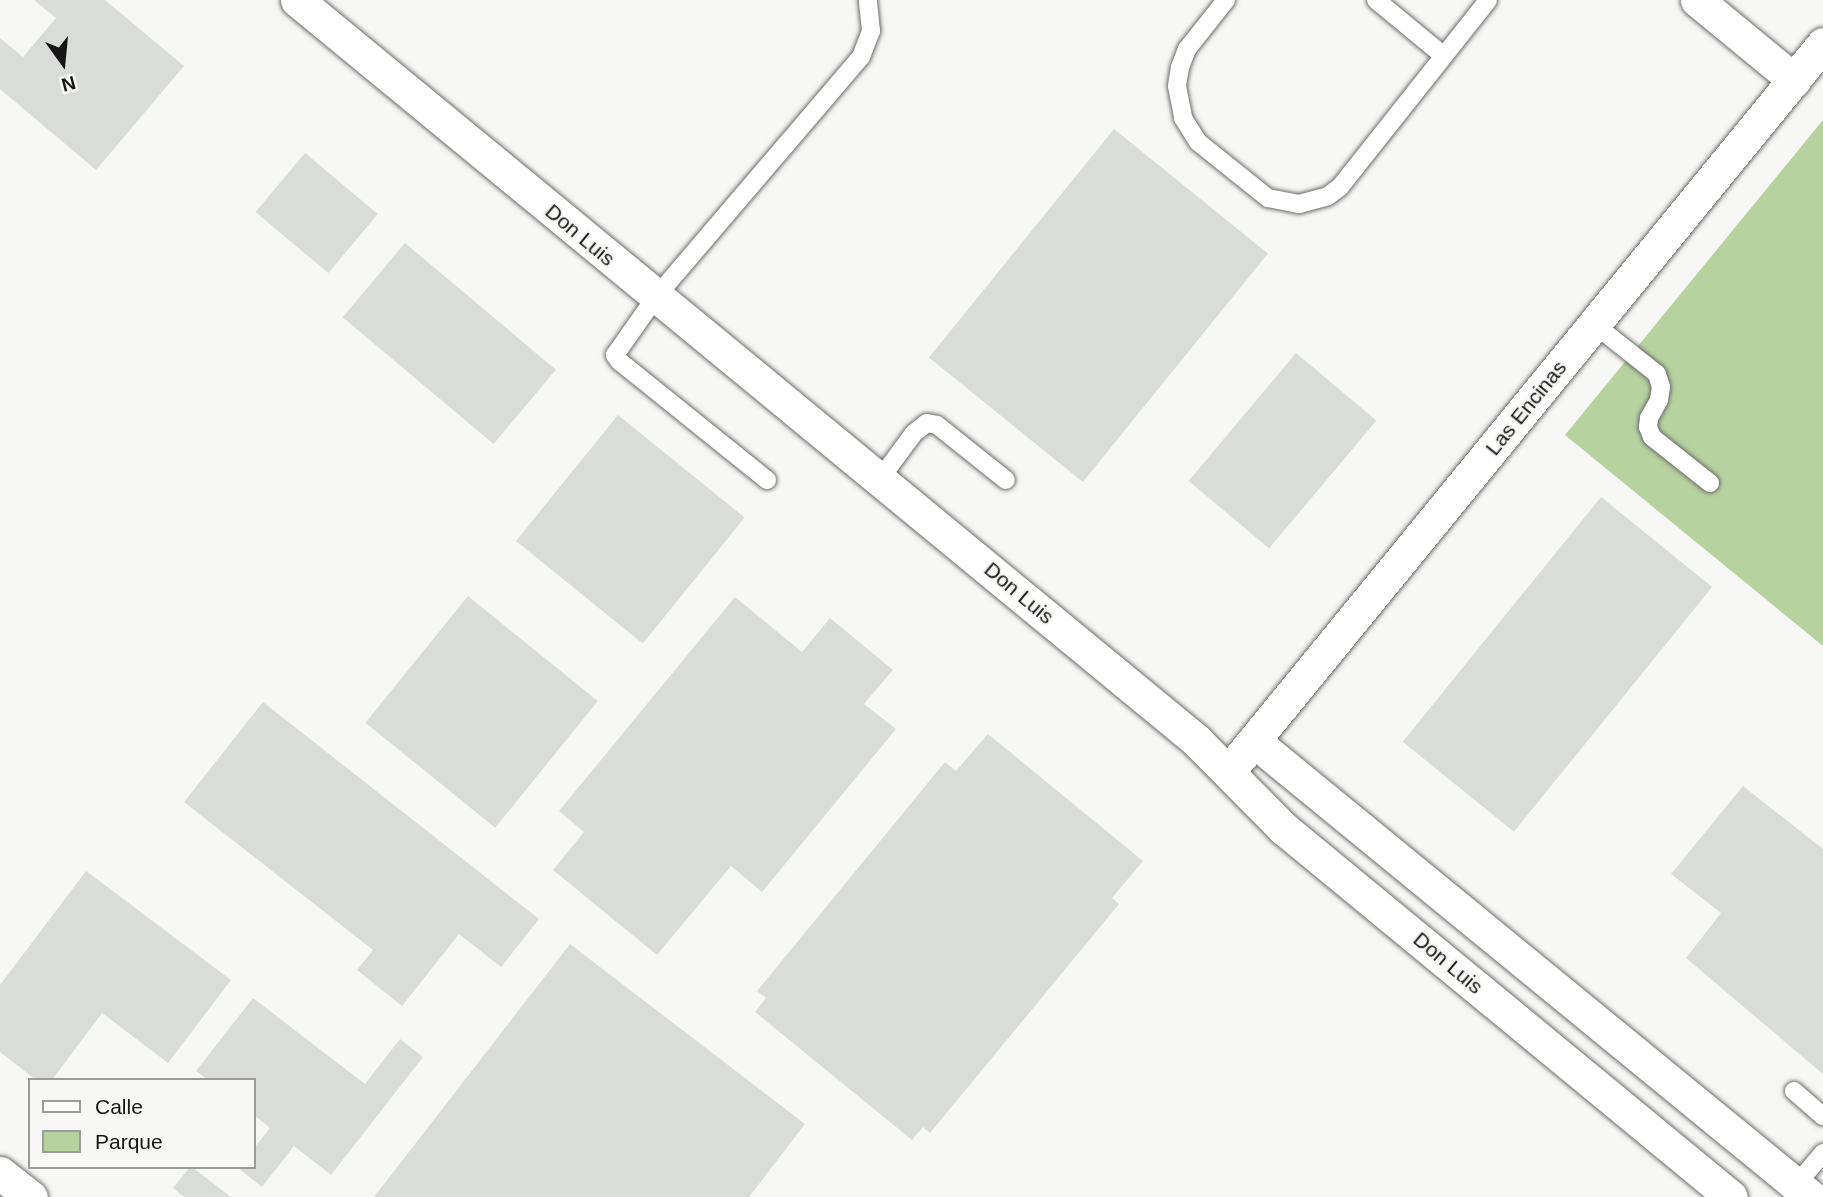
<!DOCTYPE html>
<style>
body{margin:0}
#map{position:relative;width:1823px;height:1197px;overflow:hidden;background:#f7f8f5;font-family:Arial,sans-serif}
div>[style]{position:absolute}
.green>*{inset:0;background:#b7d29f}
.building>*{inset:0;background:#dadcd9;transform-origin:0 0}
.roads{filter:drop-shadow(0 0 2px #6c6d6b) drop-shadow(0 0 2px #6c6d6b)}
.lane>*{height:18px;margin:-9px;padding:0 9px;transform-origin:9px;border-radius:9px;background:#fff}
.street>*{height:33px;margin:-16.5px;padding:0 16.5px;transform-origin:16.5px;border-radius:16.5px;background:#fff}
span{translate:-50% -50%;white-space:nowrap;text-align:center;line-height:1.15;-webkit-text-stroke:5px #f7f8f5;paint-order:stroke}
.street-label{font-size:21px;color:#141514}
.legend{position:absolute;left:28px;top:1078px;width:228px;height:91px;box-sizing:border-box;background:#f7f8f5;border:2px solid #9c9d9b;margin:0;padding:9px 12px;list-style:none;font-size:21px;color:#141514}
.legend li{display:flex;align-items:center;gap:14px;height:35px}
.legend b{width:35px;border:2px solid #9c9d9b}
.north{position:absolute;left:28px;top:28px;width:70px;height:70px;-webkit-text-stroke:5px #f7f8f5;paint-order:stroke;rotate:165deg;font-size:19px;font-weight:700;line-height:28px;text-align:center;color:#141514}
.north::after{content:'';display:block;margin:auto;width:24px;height:32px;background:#141514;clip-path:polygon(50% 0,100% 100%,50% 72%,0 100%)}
</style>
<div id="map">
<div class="green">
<i style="clip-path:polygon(1823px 120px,1823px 646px,1565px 435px)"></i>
</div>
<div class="building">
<i style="clip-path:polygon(34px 0,105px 0,184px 66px,96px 170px,0 89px,0 38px,23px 57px,56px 18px)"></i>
<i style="left:1114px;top:129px;width:198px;height:294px;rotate:39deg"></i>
<i style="left:305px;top:153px;width:95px;height:77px;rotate:40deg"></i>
<i style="left:405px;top:243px;width:197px;height:97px;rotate:40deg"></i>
<i style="left:1296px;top:353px;width:105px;height:167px;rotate:40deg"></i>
<i style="left:618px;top:415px;width:163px;height:162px;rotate:39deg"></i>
<i style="left:1601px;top:497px;width:143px;height:315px;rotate:39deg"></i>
<i style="left:468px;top:596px;width:167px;height:163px;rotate:39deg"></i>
<i style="clip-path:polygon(735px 597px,802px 652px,830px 618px,893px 670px,864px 704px,896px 729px,762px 892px,731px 866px,657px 955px,553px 870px,584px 832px,559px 811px)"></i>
<i style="clip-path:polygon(263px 702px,539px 919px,501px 967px,459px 934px,402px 1006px,357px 970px,373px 950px,184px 802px)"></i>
<i style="clip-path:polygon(988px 734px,1143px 861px,1112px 898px,1119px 904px,930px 1133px,923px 1127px,912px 1140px,755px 1012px,766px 998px,757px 991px,945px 762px,956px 771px)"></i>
<i style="clip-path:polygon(1743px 786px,1823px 849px,1823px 1074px,1686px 958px,1721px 913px,1671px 874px)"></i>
<i style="clip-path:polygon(86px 871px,231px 980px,168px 1063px,102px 1013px,52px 1080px,36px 1080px,0 1052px,0 985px)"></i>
<i style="clip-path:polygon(570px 944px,805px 1124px,749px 1197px,374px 1197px)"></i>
<i style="clip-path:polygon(253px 998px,365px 1084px,400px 1039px,423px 1057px,331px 1175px,294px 1146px,262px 1187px,237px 1167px,254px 1167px,254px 1148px,270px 1128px,254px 1115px,254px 1080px,208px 1080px,196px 1071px)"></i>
<i style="clip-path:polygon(190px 1167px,192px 1167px,231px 1197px,184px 1197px,173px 1188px)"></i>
</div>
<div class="roads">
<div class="lane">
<i style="left:1226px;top:0;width:63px;rotate:128.5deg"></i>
<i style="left:1187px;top:49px;width:19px;rotate:111deg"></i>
<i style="left:1180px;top:67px;width:19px;rotate:99deg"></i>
<i style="left:1177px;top:86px;width:33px;rotate:79deg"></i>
<i style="left:1183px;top:118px;width:28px;rotate:58deg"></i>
<i style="left:1198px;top:142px;width:90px;rotate:38.7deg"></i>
<i style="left:1268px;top:198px;width:32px;rotate:11deg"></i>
<i style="left:1299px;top:204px;width:30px;rotate:-15deg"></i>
<i style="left:1328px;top:196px;width:15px;rotate:-37deg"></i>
<i style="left:1340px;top:187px;width:238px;rotate:-51.6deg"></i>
<i style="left:1376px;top:0;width:88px;rotate:39.5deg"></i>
<i style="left:1594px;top:324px;width:80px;rotate:38.4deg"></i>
<i style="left:1657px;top:374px;width:14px;rotate:73deg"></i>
<i style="left:1661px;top:387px;width:13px;rotate:99deg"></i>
<i style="left:1659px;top:400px;width:21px;rotate:119deg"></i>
<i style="left:1649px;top:418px;width:9px;rotate:96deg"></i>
<i style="left:1648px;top:427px;width:11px;rotate:68deg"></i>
<i style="left:1652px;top:437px;width:74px;rotate:38.4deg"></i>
<i style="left:880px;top:479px;width:57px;rotate:-53.5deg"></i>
<i style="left:914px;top:433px;width:16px;rotate:-38deg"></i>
<i style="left:927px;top:423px;width:10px;rotate:11deg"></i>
<i style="left:937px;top:425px;width:88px;rotate:38.6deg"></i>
<i style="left:767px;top:480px;width:189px;rotate:-141.2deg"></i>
<i style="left:620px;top:362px;width:9px;rotate:-126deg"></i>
<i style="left:615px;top:355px;width:70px;rotate:-54.9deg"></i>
<i style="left:655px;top:298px;width:317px;rotate:-49.5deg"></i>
<i style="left:861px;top:57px;width:28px;rotate:-69deg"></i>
<i style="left:871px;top:31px;width:31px;rotate:-96deg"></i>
<i style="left:1794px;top:1091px;width:38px;rotate:41deg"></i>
<i style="left:1796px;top:1185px;width:42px;rotate:-49.8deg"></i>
</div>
<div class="street">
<i style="left:297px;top:0;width:1164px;rotate:39.46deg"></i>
<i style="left:1196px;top:740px;width:124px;rotate:45.3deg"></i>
<i style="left:1283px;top:828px;width:580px;rotate:39.48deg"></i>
<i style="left:1697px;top:0;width:126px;rotate:39.5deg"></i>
<i style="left:1254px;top:741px;width:720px;rotate:39.31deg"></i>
<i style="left:1228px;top:772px;width:940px;rotate:-50.74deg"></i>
<i style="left:0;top:1173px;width:39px;rotate:38deg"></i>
</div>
</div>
<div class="street-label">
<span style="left:580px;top:235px;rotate:40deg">Don Luis</span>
<span style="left:1526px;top:408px;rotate:-51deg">Las Encinas</span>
<span style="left:1019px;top:593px;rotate:40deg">Don Luis</span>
<span style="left:1448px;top:963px;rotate:40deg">Don Luis</span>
</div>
<ul class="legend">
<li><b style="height:9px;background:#fff"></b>Calle</li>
<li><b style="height:19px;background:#b7d29f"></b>Parque</li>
</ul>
<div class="north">N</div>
</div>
